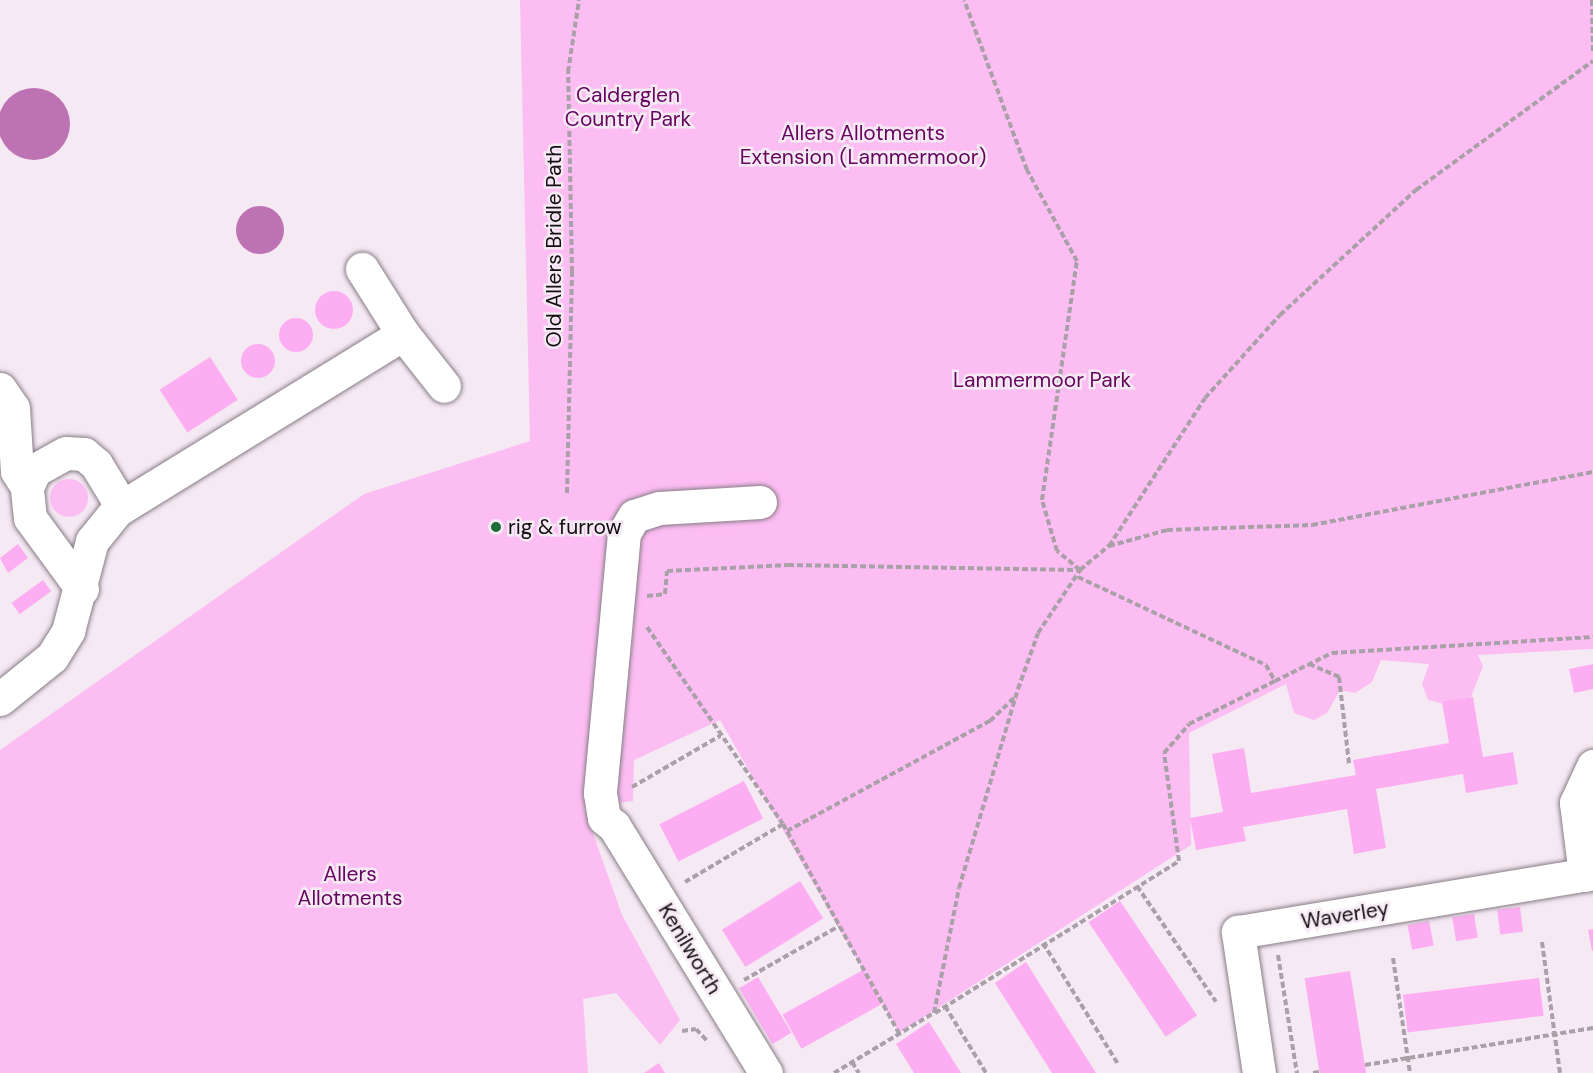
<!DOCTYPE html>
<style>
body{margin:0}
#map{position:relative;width:1593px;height:1073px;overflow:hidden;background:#f5e9f3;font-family:"DM Sans",sans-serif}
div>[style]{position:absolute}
.green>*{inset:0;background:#fcbdf3}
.round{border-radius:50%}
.water>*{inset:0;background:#bd72b3}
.building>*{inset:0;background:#fdaef2;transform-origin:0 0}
.path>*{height:4px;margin-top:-2px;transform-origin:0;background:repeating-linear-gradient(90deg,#a9a0a8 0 6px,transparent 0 9px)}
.roads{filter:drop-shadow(0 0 2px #887d86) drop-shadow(0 0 2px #887d86)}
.minor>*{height:33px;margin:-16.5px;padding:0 16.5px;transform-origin:16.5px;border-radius:16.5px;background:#fff}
.dots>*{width:16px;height:16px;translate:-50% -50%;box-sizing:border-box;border:3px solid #f5e9f3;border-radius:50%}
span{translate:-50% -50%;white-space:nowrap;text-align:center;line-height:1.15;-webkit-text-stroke:5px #f5e9f3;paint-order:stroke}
.park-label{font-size:21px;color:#65035f}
.street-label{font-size:21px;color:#120e11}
.poi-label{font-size:21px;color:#120e11}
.left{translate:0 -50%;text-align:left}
</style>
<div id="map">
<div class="green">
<i style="clip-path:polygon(520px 0,1593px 0,1593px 649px,1478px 655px,1483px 666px,1471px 697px,1448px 705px,1428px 700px,1422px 684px,1429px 664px,1381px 660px,1372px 682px,1355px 693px,1340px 690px,1327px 713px,1314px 720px,1294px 713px,1286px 684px,1189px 733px,1191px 845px,899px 1033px,720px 720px,634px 760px,633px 801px,584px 808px,622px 915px,680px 1020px,660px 1045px,616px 993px,583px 999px,588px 1073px,0 1073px,0 750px,364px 494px,530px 441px)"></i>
<i class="round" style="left:50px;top:479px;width:38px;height:38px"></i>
</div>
<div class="water">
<i class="round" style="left:-2px;top:88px;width:72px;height:72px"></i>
<i class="round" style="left:236px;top:206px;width:48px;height:48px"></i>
</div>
<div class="building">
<i class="round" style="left:315px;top:291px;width:38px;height:38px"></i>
<i class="round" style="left:279px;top:318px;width:34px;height:34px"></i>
<i class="round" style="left:241px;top:344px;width:34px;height:34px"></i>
<i style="left:210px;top:357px;width:51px;height:60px;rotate:57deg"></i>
<i style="clip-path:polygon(18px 544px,28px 558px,8px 573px,0 558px)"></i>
<i style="left:43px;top:580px;width:14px;height:39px;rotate:54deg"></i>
<i style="clip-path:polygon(1593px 664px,1593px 689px,1574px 693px,1569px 669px)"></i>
<i style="clip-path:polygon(1473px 697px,1483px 757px,1513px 752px,1518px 784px,1466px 793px,1463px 774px,1376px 789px,1386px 848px,1354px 854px,1347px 809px,1243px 827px,1246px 841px,1196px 850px,1190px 818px,1223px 812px,1212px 754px,1244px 748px,1251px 793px,1356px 775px,1353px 760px,1449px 743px,1442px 702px)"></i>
<i style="left:744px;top:781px;width:42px;height:95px;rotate:63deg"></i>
<i style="left:800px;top:881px;width:44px;height:92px;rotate:58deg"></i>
<i style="left:1120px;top:901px;width:138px;height:38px;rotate:56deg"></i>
<i style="left:1520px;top:907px;width:25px;height:23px;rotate:83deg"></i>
<i style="left:1474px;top:914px;width:24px;height:22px;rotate:81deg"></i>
<i style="left:1429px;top:921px;width:25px;height:22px;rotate:79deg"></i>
<i style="clip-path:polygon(1593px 929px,1593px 951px,1592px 951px,1588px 930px)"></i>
<i style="clip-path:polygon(1026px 962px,1096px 1073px,1052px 1073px,995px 983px)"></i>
<i style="left:863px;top:970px;width:39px;height:92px;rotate:61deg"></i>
<i style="left:1350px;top:971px;width:103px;height:46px;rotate:81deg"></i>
<i style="left:758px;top:977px;width:65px;height:22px;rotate:59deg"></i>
<i style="left:1539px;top:978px;width:38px;height:137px;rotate:83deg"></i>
<i style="clip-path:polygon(929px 1022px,961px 1073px,914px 1073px,896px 1044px)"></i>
<i style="clip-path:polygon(659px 1063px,665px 1073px,644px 1073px)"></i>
</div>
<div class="path">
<i style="left:1592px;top:0;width:53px;rotate:88.9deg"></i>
<i style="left:567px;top:493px;width:221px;rotate:-88.7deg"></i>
<i style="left:572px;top:272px;width:200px;rotate:-91.1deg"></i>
<i style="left:568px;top:72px;width:73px;rotate:-81.3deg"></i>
<i style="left:1109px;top:546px;width:176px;rotate:-57deg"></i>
<i style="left:1205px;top:398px;width:112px;rotate:-47.9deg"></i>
<i style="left:1280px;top:315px;width:185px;rotate:-42.6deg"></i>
<i style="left:1416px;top:190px;width:219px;rotate:-36.1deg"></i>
<i style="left:1078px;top:577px;width:208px;rotate:25.1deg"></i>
<i style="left:1266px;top:665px;width:18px;rotate:61deg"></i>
<i style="left:1275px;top:681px;width:64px;rotate:-26.2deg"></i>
<i style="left:1332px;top:653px;width:261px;rotate:-3.5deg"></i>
<i style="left:647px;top:596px;width:18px;rotate:-6deg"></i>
<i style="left:665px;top:594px;width:23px;rotate:-85deg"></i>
<i style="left:667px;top:571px;width:121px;rotate:-2.8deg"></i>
<i style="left:788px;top:565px;width:292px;rotate:1deg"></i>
<i style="left:1080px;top:570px;width:38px;rotate:-40deg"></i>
<i style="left:1109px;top:546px;width:60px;rotate:-15.4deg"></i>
<i style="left:1167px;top:530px;width:145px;rotate:-2deg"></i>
<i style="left:1312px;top:525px;width:286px;rotate:-10.7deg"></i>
<i style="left:647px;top:627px;width:239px;rotate:55.4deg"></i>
<i style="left:783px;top:824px;width:239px;rotate:61deg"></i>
<i style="left:1309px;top:664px;width:33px;rotate:23deg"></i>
<i style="left:1339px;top:677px;width:88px;rotate:83.4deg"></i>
<i style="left:632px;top:787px;width:102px;rotate:-30.1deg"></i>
<i style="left:787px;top:831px;width:231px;rotate:-28.5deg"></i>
<i style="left:990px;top:721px;width:35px;rotate:-44deg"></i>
<i style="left:685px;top:882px;width:114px;rotate:-30.6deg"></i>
<i style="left:1137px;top:886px;width:140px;rotate:55.7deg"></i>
<i style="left:1542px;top:942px;width:132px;rotate:82.2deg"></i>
<i style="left:1043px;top:943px;width:142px;rotate:58.2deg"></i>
<i style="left:1278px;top:955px;width:120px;rotate:80.9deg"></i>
<i style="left:1393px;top:958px;width:116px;rotate:81.6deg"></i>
<i style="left:744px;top:980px;width:109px;rotate:-29.6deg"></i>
<i style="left:945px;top:1006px;width:79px;rotate:58.5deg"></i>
<i style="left:935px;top:1013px;width:287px;rotate:-31.9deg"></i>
<i style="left:1179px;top:861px;width:109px;rotate:-97.9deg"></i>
<i style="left:1164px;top:753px;width:38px;rotate:-49deg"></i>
<i style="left:1189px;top:724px;width:96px;rotate:-26.6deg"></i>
<i style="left:682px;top:1031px;width:14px;rotate:-8deg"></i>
<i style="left:696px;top:1029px;width:18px;rotate:47deg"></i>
<i style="left:852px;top:1062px;width:13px;rotate:58deg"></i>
<i style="left:1365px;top:1065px;width:231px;rotate:-9.2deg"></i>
<i style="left:834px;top:1073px;width:117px;rotate:-31deg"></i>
<i style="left:934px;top:1013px;width:127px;rotate:-78.7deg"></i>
<i style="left:959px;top:888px;width:208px;rotate:-73.5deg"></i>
<i style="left:1018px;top:689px;width:59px;rotate:-70.3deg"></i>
<i style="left:1038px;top:633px;width:76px;rotate:-56.3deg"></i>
<i style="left:1080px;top:570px;width:30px;rotate:-140deg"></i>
<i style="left:1057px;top:551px;width:53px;rotate:-106.4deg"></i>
<i style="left:1042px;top:500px;width:242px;rotate:-81.7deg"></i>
<i style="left:1077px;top:261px;width:104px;rotate:-118.8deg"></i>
<i style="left:1027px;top:170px;width:181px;rotate:-110.3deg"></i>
<i style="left:1313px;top:1073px;width:6px;rotate:-9deg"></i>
</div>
<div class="roads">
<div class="minor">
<i style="left:403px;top:334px;width:66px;rotate:51.7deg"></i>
<i style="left:0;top:389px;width:23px;rotate:56deg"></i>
<i style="left:13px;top:408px;width:63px;rotate:86.4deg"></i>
<i style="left:17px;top:471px;width:19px;rotate:58deg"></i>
<i style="left:760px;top:502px;width:101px;rotate:176.6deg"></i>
<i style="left:659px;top:508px;width:26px;rotate:162deg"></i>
<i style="left:634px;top:516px;width:20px;rotate:120deg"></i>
<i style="left:624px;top:533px;width:261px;rotate:95.3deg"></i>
<i style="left:600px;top:793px;width:25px;rotate:81deg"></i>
<i style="left:604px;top:818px;width:13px;rotate:39deg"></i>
<i style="left:614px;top:826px;width:290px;rotate:58.4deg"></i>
<i style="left:82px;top:589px;width:88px;rotate:-126.2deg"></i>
<i style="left:30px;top:518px;width:31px;rotate:-96deg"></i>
<i style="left:27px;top:487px;width:19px;rotate:-65deg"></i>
<i style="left:35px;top:470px;width:35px;rotate:-29deg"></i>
<i style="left:66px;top:453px;width:18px;rotate:3deg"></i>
<i style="left:84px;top:454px;width:16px;rotate:40deg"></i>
<i style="left:96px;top:464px;width:50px;rotate:58.8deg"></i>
<i style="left:0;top:699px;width:67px;rotate:-38.9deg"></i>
<i style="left:52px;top:657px;width:31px;rotate:-58deg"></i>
<i style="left:68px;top:631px;width:93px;rotate:-75.1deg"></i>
<i style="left:92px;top:541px;width:40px;rotate:-51deg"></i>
<i style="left:117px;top:510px;width:336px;rotate:-31.6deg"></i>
<i style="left:403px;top:334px;width:77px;rotate:-122.2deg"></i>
<i style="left:1585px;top:875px;width:73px;rotate:-97.1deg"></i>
<i style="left:1576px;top:803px;width:41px;rotate:-65.3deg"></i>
<i style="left:1259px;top:1073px;width:143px;rotate:-98.5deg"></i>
<i style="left:1238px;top:932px;width:360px;rotate:-9.4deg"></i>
</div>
</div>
<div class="dots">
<i style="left:496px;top:527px;background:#1f6b3a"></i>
</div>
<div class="park-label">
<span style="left:628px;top:107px">Calderglen<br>Country Park</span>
<span style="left:863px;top:145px">Allers Allotments<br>Extension (Lammermoor)</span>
<span style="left:1042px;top:380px">Lammermoor Park</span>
<span style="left:350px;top:886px">Allers<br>Allotments</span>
</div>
<div class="street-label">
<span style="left:554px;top:246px;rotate:-90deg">Old Allers Bridle Path</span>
<span style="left:1345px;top:915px;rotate:-9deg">Waverley</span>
<span style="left:690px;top:949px;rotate:59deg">Kenilworth</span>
</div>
<div class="poi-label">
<span class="left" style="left:508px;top:527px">rig &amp; furrow</span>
</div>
</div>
